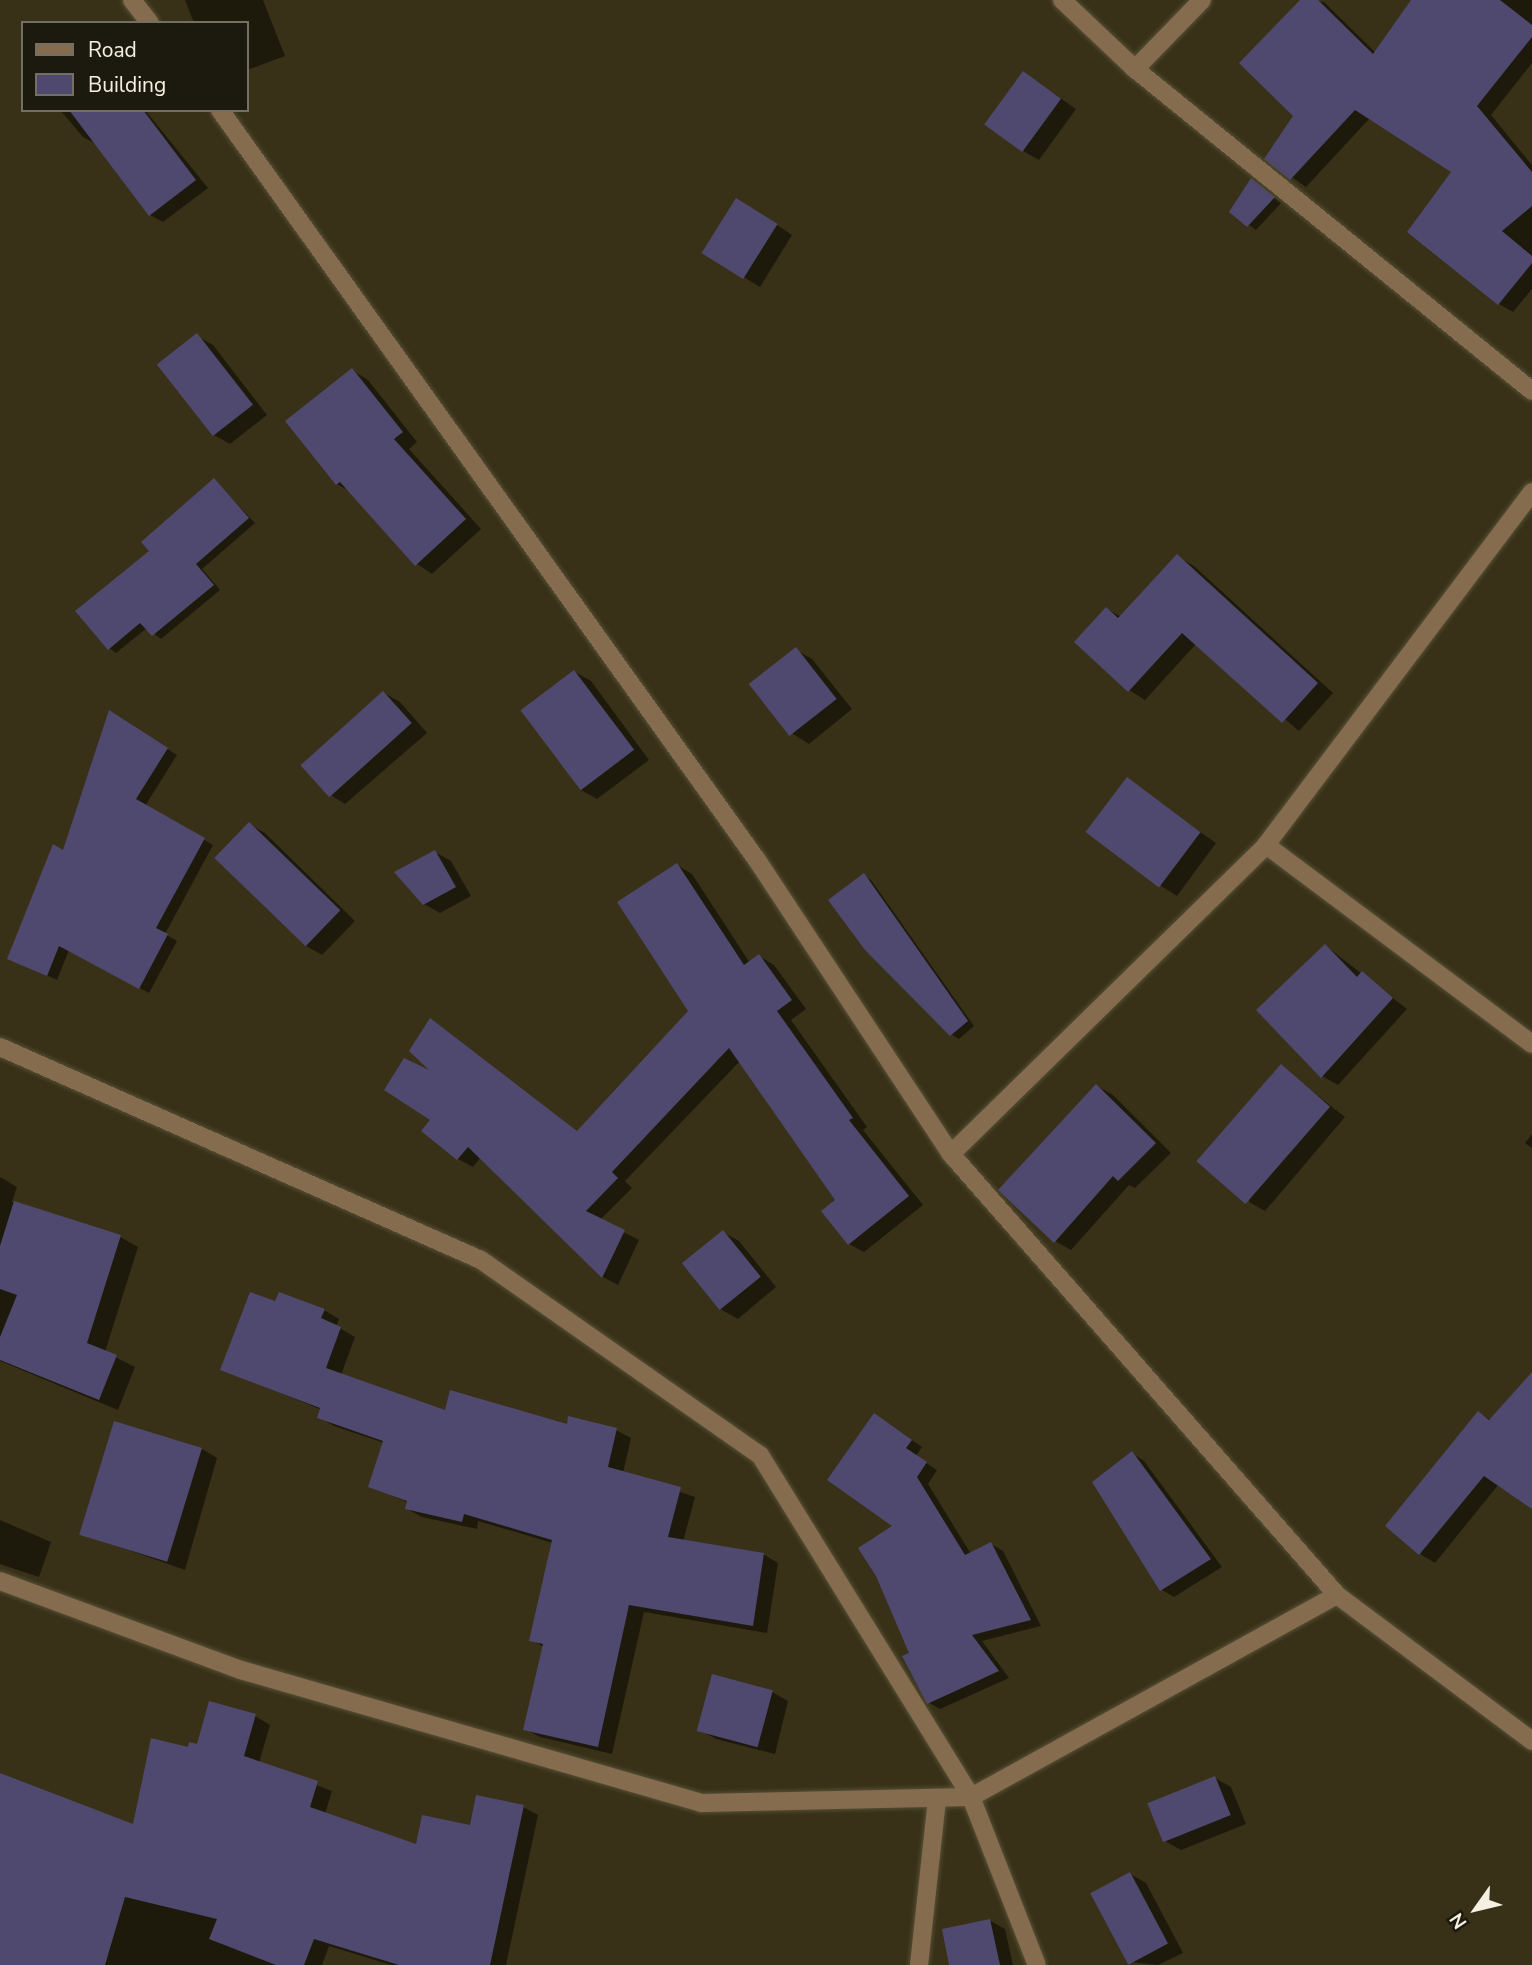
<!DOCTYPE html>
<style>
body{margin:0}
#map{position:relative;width:1532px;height:1965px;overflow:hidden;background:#383117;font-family:"Nunito Sans",sans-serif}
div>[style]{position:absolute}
.shadow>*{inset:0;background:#0007}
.building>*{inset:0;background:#4f496f;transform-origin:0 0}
.roads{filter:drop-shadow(0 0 2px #565037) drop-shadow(0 0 2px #565037)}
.street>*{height:18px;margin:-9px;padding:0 9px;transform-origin:9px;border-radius:9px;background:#866c4e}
span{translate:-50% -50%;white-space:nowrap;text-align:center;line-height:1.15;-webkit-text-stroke:5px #1c190e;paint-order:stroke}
.legend{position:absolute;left:21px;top:21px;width:228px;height:91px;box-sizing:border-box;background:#1c190e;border:2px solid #736f63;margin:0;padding:9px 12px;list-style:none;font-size:21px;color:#f5f1e2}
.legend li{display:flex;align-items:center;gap:14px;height:35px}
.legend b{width:35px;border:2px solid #736f63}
.north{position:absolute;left:1441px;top:1874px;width:70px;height:70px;-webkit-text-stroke:5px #1c190e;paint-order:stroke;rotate:236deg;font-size:19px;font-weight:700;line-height:28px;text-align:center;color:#f5f1e2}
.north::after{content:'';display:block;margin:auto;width:24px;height:32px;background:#f5f1e2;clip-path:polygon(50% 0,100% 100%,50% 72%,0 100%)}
</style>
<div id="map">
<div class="shadow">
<i style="clip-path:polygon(185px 0,263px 0,285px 56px,247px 70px,247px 23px,194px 23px)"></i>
<i style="clip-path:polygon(1303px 0,1324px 2px,1376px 53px,1413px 0,1532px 0,1532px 63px,1491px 115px,1532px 165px,1532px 289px,1513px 312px,1499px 304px,1453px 172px,1370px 118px,1306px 187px,1266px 159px,1295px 115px)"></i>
<i style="clip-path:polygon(1024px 73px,1076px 109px,1039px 160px,1023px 151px)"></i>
<i style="clip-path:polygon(60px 110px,145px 110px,208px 188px,163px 222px,150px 215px,96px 144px,83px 137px)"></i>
<i style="clip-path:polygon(1259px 185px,1281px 203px,1256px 230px,1231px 212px)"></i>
<i style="clip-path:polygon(753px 209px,792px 235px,760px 287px,704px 253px)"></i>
<i style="clip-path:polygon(197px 336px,213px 345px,267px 415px,230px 444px,214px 435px)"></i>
<i style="clip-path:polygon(352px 370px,368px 380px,417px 442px,409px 449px,481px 529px,432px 574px,417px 564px,351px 492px,337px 484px)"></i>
<i style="clip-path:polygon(214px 480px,255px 523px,202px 569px,220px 590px,161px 639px,147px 628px,116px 653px,109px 648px,151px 552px)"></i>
<i style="clip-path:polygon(1178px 557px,1194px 566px,1333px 693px,1299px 731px,1196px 644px,1145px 700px,1129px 690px,1107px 609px,1121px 617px)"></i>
<i style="clip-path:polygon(796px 650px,812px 659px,852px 709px,809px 744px,793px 734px)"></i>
<i style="clip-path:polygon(575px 672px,591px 681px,649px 760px,597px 799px,581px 790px)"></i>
<i style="clip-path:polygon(384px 693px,400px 702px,427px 733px,345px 804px,329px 794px)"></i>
<i style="clip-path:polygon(119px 718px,177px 755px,145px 806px,213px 845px,165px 934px,177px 941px,149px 993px,69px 950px,57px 980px,9px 958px,64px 852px)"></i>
<i style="clip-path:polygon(1127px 780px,1216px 843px,1177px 896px,1161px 886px)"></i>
<i style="clip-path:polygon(249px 824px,265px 833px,355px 921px,322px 955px,306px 946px)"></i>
<i style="clip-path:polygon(435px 852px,451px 861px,471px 896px,440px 913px,424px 904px)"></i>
<i style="clip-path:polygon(677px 865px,692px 874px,750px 963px,759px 956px,774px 965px,806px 1009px,791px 1020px,867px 1127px,863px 1130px,923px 1205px,864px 1252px,849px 1244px,837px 1201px,740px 1061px,625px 1181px,632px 1188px,600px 1220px,639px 1240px,618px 1285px,603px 1277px,481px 1157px,473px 1167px,458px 1159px,433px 1120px,435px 1076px,430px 1021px,578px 1132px,691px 1011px)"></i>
<i style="clip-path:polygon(864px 876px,871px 880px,974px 1026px,959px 1039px,951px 1034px)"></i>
<i style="clip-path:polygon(1326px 946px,1407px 1009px,1338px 1085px,1322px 1076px)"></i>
<i style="clip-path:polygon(1281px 1067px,1345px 1117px,1265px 1211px,1249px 1202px)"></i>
<i style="clip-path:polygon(1097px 1086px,1113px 1095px,1171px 1153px,1135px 1188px,1129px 1185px,1071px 1250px,1055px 1241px)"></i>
<i style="clip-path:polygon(1532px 1134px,1532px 1148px,1525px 1143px)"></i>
<i style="clip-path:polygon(0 1177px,17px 1187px,12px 1202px,120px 1237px,138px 1247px,105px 1352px,135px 1367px,118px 1410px,0 1361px)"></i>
<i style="clip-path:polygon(723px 1232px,739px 1241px,776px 1287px,738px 1319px,722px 1310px,684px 1264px)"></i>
<i style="clip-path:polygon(276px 1304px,324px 1310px,339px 1319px,336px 1326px,355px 1337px,341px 1375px,446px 1412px,616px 1430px,631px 1438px,623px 1473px,695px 1497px,683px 1542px,763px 1554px,778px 1563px,767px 1633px,644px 1612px,612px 1754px,540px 1737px,525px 1729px,544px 1647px,531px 1640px,553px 1543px,478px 1521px,477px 1529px,422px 1517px,407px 1509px,409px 1503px,370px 1486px,384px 1443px,334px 1426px,319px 1417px,322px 1410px,222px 1369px)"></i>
<i style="clip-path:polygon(1532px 1380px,1532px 1507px,1499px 1484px,1435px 1563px,1420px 1554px,1479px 1413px,1491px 1420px)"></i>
<i style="clip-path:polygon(886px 1422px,922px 1447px,916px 1456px,937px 1470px,928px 1484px,971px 1554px,991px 1544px,1003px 1551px,1041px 1626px,982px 1641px,1009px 1678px,940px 1709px,928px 1702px,911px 1654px)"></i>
<i style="clip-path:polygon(202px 1449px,217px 1458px,185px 1570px,83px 1534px)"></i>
<i style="clip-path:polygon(1132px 1453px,1144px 1461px,1222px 1567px,1174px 1597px,1162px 1590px)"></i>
<i style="clip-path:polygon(0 1520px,51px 1542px,39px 1577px,0 1564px)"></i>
<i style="clip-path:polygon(772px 1692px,788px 1701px,775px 1754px,716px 1739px,700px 1730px)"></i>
<i style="clip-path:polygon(255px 1716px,270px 1725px,259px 1763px,332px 1791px,325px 1814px,417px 1846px,523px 1807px,538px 1815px,506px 1965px,391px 1965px,329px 1946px,322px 1965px,0 1965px,0 1775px,134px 1826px,189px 1749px)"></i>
<i style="clip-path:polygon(1215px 1778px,1231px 1787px,1246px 1824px,1181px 1850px,1165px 1841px)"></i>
<i style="clip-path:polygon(1130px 1874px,1146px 1883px,1183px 1953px,1158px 1965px,1129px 1962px)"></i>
<i style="clip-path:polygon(989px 1920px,1005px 1929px,1013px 1965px,951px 1965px)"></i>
</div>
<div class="building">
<i style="clip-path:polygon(1300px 0,1318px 0,1373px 54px,1411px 0,1500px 0,1532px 25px,1532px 37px,1477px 106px,1532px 172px,1532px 206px,1502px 231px,1532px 256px,1532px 263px,1498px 305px,1407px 232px,1451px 172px,1355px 110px,1290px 180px,1264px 159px,1293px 116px,1239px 63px)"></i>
<i style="left:1023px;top:71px;width:47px;height:66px;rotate:36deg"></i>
<i style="clip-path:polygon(69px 110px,143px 110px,196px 180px,149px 216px)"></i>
<i style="clip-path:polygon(1251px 178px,1275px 197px,1247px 227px,1229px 212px)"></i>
<i style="left:736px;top:198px;width:49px;height:65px;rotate:32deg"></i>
<i style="left:197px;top:333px;width:91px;height:51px;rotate:52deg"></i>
<i style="clip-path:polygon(352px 368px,403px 432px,394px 439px,466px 519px,415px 566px,340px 482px,336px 485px,285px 421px)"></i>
<i style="clip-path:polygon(214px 478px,249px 518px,196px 564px,214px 585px,152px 636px,140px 623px,108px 650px,75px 611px,149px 551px,141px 542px)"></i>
<i style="clip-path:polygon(1177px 554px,1318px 683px,1282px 723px,1182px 633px,1128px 692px,1074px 642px,1106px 607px,1118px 618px)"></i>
<i style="left:796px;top:647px;width:66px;height:60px;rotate:52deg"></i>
<i style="left:574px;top:670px;width:100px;height:67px;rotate:53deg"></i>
<i style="left:383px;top:691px;width:43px;height:111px;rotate:48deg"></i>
<i style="clip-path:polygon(109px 710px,168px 748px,136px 799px,205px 838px,156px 928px,168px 934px,139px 989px,59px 946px,47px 976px,7px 959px,53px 844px,63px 850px)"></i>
<i style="left:1127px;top:777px;width:92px;height:69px;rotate:37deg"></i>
<i style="left:249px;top:822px;width:127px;height:50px;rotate:44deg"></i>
<i style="clip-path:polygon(435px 850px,456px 887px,423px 905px,394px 872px)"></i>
<i style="clip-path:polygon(677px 863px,744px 965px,759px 954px,792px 1000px,777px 1011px,853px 1118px,849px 1120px,909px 1196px,848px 1245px,821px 1211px,835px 1200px,729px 1048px,612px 1172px,618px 1178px,586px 1211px,625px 1230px,602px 1278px,468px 1147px,457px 1160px,421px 1131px,430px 1120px,384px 1090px,404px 1058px,429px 1070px,409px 1051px,430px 1018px,577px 1131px,688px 1011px,617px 902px)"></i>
<i style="clip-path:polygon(864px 873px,968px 1021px,950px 1036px,865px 950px,828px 900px)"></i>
<i style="clip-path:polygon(1325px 944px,1357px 977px,1362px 971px,1393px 998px,1321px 1078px,1256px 1010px)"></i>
<i style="left:1281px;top:1064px;width:65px;height:129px;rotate:41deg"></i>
<i style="clip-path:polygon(1096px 1084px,1156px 1143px,1118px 1181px,1113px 1176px,1054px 1243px,998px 1190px)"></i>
<i style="clip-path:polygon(14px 1201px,121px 1235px,87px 1343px,117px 1355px,99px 1400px,0 1360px,0 1337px,17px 1295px,0 1289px,0 1246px)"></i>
<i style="left:723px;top:1230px;width:60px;height:53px;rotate:51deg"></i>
<i style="clip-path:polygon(250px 1292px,275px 1301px,279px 1292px,325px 1309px,321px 1318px,341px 1327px,326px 1368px,445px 1410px,450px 1390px,567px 1424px,568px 1416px,617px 1428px,608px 1467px,681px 1487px,668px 1537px,764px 1553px,753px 1626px,629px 1605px,598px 1747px,523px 1730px,543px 1644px,529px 1641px,552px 1540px,464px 1514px,462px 1522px,405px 1509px,407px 1501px,368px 1487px,383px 1441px,317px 1418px,320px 1408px,220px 1370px)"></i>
<i style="clip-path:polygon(1532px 1372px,1532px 1509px,1484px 1476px,1419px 1555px,1385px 1526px,1478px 1411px,1489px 1420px)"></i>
<i style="clip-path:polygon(874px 1413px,912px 1440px,906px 1448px,927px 1462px,917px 1477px,965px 1555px,991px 1542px,1031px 1620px,972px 1635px,999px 1671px,927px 1704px,902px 1656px,909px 1653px,876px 1576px,858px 1548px,892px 1526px,827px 1480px)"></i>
<i style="left:114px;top:1421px;width:92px;height:119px;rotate:17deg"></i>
<i style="clip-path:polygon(1132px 1451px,1211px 1559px,1160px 1591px,1092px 1482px)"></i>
<i style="left:712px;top:1674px;width:63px;height:59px;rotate:15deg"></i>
<i style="clip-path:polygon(209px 1701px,256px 1714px,244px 1756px,318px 1781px,310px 1807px,416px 1844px,422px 1815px,470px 1825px,476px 1795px,524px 1805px,490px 1965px,399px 1965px,314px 1939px,304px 1965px,276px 1965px,209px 1939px,217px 1919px,125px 1897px,105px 1965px,0 1965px,0 1773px,133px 1824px,151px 1738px,188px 1747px,189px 1742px,197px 1744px)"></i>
<i style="left:1215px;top:1776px;width:42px;height:73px;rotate:68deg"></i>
<i style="left:1130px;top:1872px;width:81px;height:45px;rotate:62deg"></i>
<i style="clip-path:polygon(990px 1919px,1000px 1965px,949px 1965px,942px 1929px)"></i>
</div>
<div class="roads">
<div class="street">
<i style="left:132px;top:0;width:29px;rotate:52deg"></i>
<i style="left:1062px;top:0;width:100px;rotate:43.4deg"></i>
<i style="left:1135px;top:69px;width:511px;rotate:39.04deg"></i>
<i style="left:1135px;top:69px;width:96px;rotate:-45.8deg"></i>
<i style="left:220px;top:110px;width:922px;rotate:54.4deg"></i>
<i style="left:757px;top:860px;width:352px;rotate:56.6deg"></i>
<i style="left:951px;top:1154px;width:586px;rotate:48.8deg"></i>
<i style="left:1337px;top:1595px;width:244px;rotate:36.8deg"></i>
<i style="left:1266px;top:845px;width:332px;rotate:36.8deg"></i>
<i style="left:0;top:1047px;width:526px;rotate:23.89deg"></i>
<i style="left:481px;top:1260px;width:340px;rotate:35deg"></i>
<i style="left:760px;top:1455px;width:402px;rotate:58.3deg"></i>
<i style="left:971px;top:1797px;width:180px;rotate:68.6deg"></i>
<i style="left:951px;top:1154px;width:441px;rotate:-44.4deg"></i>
<i style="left:1266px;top:845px;width:442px;rotate:-53deg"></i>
<i style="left:0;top:1581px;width:257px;rotate:20.3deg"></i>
<i style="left:241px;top:1670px;width:479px;rotate:16.1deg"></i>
<i style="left:701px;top:1803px;width:270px;rotate:-1.3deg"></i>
<i style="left:971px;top:1797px;width:418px;rotate:-28.9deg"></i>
<i style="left:919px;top:1965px;width:168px;rotate:-83.8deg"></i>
</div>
</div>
<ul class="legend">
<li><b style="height:9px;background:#866c4e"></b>Road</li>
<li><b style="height:19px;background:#4f496f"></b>Building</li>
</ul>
<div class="north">N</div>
</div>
